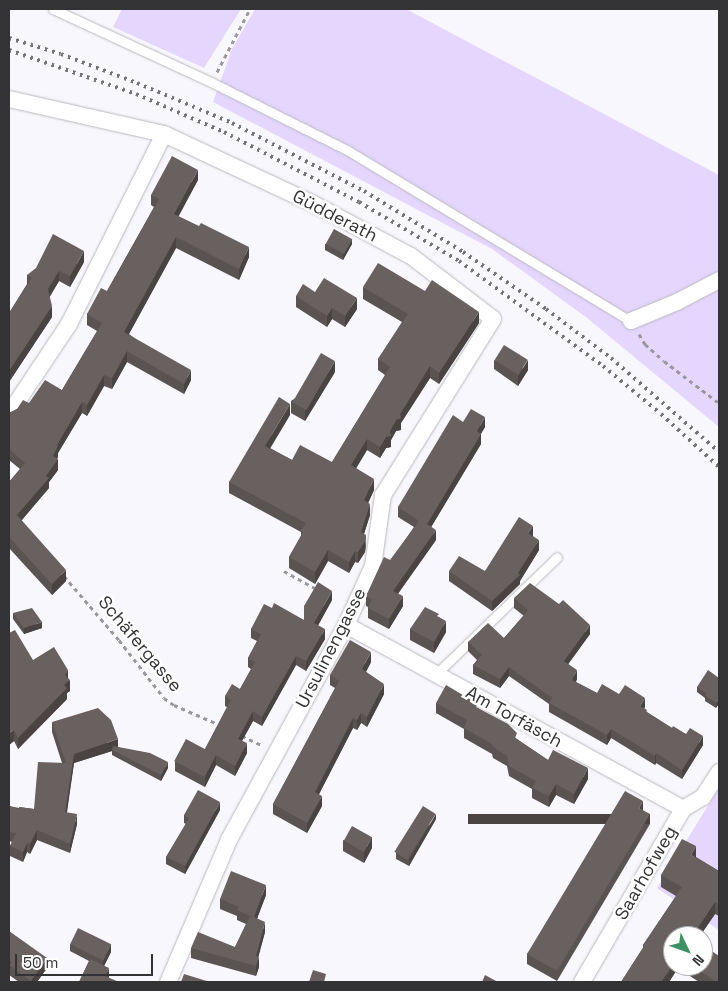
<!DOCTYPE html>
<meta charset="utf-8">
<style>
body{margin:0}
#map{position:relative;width:728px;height:991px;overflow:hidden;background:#f9f7fe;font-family:"Space Grotesk",sans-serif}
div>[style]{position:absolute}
.green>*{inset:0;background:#e5d6fe}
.path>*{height:3px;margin-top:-1.5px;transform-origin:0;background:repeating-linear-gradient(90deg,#9a989d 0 4px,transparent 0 8px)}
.roads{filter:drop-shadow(0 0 1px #b9b7bd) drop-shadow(0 0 1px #b9b7bd)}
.service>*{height:9px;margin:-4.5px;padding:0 4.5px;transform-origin:4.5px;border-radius:4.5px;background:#fff}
.minor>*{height:16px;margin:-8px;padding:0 8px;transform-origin:8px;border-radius:8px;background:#fff}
.rail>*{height:4px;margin-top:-2px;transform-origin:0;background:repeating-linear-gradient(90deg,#757377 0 2.5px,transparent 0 7.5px)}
.wall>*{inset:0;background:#595352}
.shaded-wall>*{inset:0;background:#494442;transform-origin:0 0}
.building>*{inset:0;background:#68615f;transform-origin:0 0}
span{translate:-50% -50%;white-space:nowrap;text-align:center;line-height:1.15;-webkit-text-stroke:5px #fff;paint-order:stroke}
.street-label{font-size:18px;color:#333234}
.frame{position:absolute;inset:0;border:10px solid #333234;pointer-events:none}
.north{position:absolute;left:663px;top:926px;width:50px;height:50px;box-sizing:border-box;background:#fff;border:1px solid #adadae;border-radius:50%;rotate:132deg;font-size:14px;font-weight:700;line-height:20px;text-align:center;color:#333234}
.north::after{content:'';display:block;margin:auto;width:18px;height:22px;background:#3d9163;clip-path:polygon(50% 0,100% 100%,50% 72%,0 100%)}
.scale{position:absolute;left:15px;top:954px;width:138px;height:22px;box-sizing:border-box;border:2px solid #333234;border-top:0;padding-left:6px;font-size:15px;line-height:18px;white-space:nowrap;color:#333234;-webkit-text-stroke:4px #fff;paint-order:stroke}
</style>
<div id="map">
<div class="green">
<i style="clip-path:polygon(122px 9px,241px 9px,204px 68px,113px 27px)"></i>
<i style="clip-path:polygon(255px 9px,406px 9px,719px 175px,719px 427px,587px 318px,492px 249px,213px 102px,232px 49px)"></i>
<i style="clip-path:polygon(719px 788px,719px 930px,657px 888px)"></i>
</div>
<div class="path">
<i style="left:217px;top:72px;width:71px;rotate:-62.4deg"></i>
<i style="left:639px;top:334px;width:12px;rotate:59deg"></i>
<i style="left:645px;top:344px;width:25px;rotate:42deg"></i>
<i style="left:664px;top:361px;width:69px;rotate:37.4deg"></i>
<i style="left:284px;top:571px;width:37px;rotate:29deg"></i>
<i style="left:64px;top:576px;width:84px;rotate:49.3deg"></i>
<i style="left:119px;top:640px;width:73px;rotate:52.2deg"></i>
<i style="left:164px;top:698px;width:12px;rotate:35deg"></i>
<i style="left:174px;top:705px;width:50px;rotate:23.5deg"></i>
<i style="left:242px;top:736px;width:23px;rotate:25deg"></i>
</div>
<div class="roads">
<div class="service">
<i style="left:53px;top:9px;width:174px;rotate:24.8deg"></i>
<i style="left:211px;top:82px;width:152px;rotate:26.6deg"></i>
<i style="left:347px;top:150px;width:332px;rotate:31.1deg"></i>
<i style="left:436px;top:674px;width:168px;rotate:-44deg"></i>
</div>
<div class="minor">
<i style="left:9px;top:99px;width:159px;rotate:12.7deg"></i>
<i style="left:164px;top:134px;width:163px;rotate:25deg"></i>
<i style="left:312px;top:203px;width:112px;rotate:28.2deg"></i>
<i style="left:411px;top:256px;width:103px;rotate:37.5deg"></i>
<i style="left:493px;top:319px;width:208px;rotate:122deg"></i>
<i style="left:383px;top:495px;width:72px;rotate:98deg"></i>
<i style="left:373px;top:566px;width:65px;rotate:114.6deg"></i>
<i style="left:346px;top:625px;width:245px;rotate:118.6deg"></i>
<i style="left:229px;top:840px;width:155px;rotate:113.2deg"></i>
<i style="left:631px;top:321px;width:50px;rotate:-22.4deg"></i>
<i style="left:677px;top:302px;width:47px;rotate:-27.6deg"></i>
<i style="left:9px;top:414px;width:108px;rotate:-56.3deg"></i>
<i style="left:69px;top:324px;width:212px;rotate:-63.4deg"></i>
<i style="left:346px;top:625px;width:384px;rotate:28.6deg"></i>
<i style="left:582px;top:982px;width:200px;rotate:-59.7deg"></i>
<i style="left:683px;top:809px;width:23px;rotate:-31deg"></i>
<i style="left:703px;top:797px;width:30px;rotate:-57deg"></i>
</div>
</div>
<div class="rail">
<i style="left:9px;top:38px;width:54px;rotate:17.1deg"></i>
<i style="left:61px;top:54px;width:81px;rotate:20.9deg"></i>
<i style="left:137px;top:83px;width:103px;rotate:22.8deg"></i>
<i style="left:232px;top:123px;width:148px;rotate:27.3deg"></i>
<i style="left:364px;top:191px;width:116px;rotate:31.6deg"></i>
<i style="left:463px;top:252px;width:101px;rotate:34.5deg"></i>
<i style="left:546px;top:309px;width:81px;rotate:37deg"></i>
<i style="left:611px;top:358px;width:143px;rotate:41deg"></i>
<i style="left:9px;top:50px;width:134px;rotate:19.1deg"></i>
<i style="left:136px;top:94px;width:96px;rotate:23.4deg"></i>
<i style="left:224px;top:132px;width:152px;rotate:27.4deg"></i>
<i style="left:359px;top:202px;width:116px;rotate:30.5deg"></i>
<i style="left:459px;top:261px;width:178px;rotate:36.1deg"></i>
<i style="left:603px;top:366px;width:75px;rotate:39.6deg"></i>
<i style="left:661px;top:414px;width:79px;rotate:42.4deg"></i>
</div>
<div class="wall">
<i style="clip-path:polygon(198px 180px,178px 216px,249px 257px,239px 280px,176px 248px,129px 334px,191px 380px,184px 394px,127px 362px,112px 389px,104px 386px,87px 416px,82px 413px,58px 453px,58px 457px,57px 459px,58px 470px,49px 482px,49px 488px,21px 520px,66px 581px,52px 595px,9px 548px,9px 482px,20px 469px,9px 460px,9px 413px,29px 403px,62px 390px,97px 331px,87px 325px,87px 314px,107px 291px,154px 207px,151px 205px,151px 195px)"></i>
<i style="clip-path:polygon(325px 244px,352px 244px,343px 260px,325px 250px)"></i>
<i style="clip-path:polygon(84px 262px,70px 287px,59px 281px,49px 297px,52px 317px,9px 382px,9px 313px,27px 284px,27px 275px)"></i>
<i style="clip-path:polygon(363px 287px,479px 323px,439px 384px,430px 378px,401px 423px,401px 430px,396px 431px,391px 440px,391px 447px,386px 448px,380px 458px,367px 450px,356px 468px,374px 490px,368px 503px,370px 515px,364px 534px,366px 546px,365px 552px,358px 563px,355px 562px,349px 573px,328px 561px,315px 584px,289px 568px,289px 557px,301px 536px,301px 532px,229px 493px,229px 482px,290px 415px,270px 448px,292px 460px,332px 462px,385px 375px,378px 370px,378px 359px,402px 322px,363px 299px)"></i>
<i style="clip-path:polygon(315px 292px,357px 309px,345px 327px,332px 319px,327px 327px,296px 307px,296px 296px)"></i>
<i style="clip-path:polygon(494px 360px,528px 370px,518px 386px,494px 369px)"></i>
<i style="clip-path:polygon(335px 372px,305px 421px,291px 413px,291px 401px)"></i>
<i style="clip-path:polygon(463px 422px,485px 427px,481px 433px,481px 444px,431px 527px,436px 540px,398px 593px,403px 606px,389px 629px,368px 618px,368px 607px,366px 606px,366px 596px,414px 527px,398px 517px,398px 507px)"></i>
<i style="clip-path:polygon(533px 536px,539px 550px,520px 581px,520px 584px,492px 611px,449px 581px,449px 571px,485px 571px)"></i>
<i style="clip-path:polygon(514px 598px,590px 634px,568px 664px,577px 679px,576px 682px,597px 693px,645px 707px,644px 708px,647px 712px,672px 728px,703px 745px,682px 779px,656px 763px,655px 765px,611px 738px,607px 745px,549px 712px,549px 704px,509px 676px,500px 688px,473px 674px,473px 665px,477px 660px,468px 651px,468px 642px,504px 638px,524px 616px,514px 608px)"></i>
<i style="clip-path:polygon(332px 600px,318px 625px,325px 639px,306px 671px,296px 665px,262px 726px,253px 721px,242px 741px,247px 753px,235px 776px,216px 765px,205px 787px,175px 771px,175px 761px,205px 749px,227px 707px,225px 706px,225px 696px,240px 689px,251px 669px,248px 667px,248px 658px,257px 641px,251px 638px,251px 629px,272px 608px,304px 620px)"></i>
<i style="clip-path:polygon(13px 613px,42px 628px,24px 634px,13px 619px)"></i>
<i style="clip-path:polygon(439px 617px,446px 632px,434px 653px,410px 640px,410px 629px)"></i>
<i style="clip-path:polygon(33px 660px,68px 677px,70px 691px,67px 693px,67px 699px,18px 749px,14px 741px,9px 745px)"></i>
<i style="clip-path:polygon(371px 662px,366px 672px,384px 694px,367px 727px,361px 723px,357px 730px,353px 728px,319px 794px,322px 806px,307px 833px,273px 814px,273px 804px,335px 688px,330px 685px,330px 675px)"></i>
<i style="clip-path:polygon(719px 678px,716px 708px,705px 701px,705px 698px,697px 692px,697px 687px)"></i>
<i style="clip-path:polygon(436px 703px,478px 708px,517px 739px,548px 760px,588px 779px,574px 804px,556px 795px,549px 807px,532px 798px,532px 789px,509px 776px,507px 766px,493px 758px,492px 754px,464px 738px,464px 729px,436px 713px)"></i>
<i style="clip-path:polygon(52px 722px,118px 747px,168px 768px,161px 781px,112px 755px,112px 751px,74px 763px,67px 813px,77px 824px,70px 853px,37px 840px,30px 854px,27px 852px,23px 862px,10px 856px,10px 846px,12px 842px,9px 841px,9px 806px,19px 808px,19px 807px,34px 809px,62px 763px,52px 732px)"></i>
<i style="clip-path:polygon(220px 810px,185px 874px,166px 864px,166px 857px,186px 824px,184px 823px,184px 815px)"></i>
<i style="clip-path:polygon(643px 811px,650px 824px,557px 981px,527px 964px,527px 954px)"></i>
<i style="clip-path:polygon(436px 819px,409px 866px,396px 859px,396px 853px)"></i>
<i style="clip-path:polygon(343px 840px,372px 848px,364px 863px,343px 851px)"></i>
<i style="clip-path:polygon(696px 857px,719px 871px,719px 916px,715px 914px,702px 933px,702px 936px,673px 936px,673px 966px,703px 966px,719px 982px,699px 982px,678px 968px,669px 982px,621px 982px,643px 948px,643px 945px,676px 896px,661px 887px,661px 875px)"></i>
<i style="clip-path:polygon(266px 895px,257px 918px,265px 932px,258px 957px,259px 967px,256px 976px,191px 958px,191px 948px,235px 947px,246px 924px,237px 920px,237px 916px,220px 909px,220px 899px)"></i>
<i style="clip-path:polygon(9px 931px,47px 968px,37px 982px,19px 982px,9px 975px)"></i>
<i style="clip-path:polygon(70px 944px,111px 952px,104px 966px,109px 978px,79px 982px,89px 961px,70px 951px)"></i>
</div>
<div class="shaded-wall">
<i style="clip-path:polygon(198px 170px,198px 180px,174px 225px,174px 214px)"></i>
<i style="clip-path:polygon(176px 237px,176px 248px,124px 343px,124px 332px)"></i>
<i style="clip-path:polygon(352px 239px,352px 244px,343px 260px,343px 254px)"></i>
<i style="clip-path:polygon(249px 247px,249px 257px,239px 280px,239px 269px)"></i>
<i style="clip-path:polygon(84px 251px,84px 262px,70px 287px,70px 276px)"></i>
<i style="clip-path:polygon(59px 271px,59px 281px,48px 300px,48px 289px)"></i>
<i style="clip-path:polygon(357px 298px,357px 309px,345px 327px,345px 316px)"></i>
<i style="clip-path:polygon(52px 306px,52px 317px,9px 382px,9px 371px)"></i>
<i style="clip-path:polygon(332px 308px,332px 319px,327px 327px,327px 316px)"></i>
<i style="clip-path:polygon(479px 312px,479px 323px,439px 384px,439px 373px)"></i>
<i style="clip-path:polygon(127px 351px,127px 362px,112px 389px,112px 378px)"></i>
<i style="clip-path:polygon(528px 360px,528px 370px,518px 386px,518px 376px)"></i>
<i style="clip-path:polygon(335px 361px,335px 372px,305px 421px,305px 410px)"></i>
<i style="clip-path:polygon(430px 366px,430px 378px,401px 423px,401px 430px,396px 431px,391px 440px,391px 447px,386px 448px,380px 458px,380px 447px)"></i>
<i style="clip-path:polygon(191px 370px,191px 380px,184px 394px,184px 384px)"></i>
<i style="clip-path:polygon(104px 375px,104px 386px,87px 416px,87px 405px)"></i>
<i style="clip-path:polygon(82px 402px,82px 413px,58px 453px,58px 457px,55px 462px,58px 459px,58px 470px,49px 482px,49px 488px,17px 526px,17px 515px,46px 476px,57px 445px)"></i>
<i style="clip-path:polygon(290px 404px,290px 415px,265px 457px,265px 446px)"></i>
<i style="clip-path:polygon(485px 417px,485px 427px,477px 441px,477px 431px)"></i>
<i style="clip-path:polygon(481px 434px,481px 444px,427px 534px,427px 524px)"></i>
<i style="clip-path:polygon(367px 439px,367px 450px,351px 477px,351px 465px)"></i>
<i style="clip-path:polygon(374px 479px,374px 490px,364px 512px,364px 500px)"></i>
<i style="clip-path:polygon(370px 504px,370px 515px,361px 543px,361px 532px)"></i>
<i style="clip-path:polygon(533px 526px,533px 536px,528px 543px,528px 533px)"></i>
<i style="clip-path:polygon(436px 530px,436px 540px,393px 601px,393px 591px)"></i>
<i style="clip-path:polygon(366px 535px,365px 552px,358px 563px,358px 552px)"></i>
<i style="clip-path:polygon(539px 540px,539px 550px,520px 581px,520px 584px,492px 611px,492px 601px,518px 573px)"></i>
<i style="clip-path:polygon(328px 550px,328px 561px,315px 584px,315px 572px)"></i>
<i style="clip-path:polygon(355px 551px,355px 562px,349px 573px,349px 562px)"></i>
<i style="clip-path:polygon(66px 570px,66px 581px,52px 595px,52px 584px)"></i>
<i style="clip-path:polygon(332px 591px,332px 600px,314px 633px,314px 623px)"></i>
<i style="clip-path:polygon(403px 596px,403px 606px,389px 629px,389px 619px)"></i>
<i style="clip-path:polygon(446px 621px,446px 632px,434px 653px,434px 642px)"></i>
<i style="clip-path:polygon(42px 622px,42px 628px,24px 634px,24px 628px)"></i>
<i style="clip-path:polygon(590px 625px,590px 634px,564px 670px,564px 661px)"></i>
<i style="clip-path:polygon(325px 629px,325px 639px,306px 671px,306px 661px)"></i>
<i style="clip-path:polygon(371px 652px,371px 662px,362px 679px,362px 669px)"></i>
<i style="clip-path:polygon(296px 656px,296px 665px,262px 726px,262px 717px)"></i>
<i style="clip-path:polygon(509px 667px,509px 676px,500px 688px,500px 679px)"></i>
<i style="clip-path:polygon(68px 670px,68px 681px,70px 680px,70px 691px,67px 693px,67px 699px,18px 749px,18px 738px)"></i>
<i style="clip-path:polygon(577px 670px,577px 679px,572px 689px,572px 680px)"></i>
<i style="clip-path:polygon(384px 684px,384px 694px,367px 727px,367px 717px)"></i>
<i style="clip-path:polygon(645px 698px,645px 707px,640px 715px,640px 706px)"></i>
<i style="clip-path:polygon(719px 698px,719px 704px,716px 708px,716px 703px)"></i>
<i style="clip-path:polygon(253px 711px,253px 721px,238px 748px,238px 739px)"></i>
<i style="clip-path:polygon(361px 713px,361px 723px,357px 730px,357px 720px)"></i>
<i style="clip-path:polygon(353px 718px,353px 728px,315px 802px,315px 792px)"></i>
<i style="clip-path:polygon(611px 729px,611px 738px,607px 745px,607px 735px)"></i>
<i style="clip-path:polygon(14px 730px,14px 741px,9px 745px,9px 733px)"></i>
<i style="clip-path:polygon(703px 736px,703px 745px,682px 779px,682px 770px)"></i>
<i style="clip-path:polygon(118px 739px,118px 749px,112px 750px,112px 751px,74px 763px,65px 822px,65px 812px,74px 754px)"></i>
<i style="clip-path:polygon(247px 743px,247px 753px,235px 776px,235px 766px)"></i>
<i style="clip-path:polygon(656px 753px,656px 763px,655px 765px,655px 756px)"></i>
<i style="clip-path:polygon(216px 755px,216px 765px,205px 787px,205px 777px)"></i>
<i style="clip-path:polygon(168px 762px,168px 768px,161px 781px,161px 775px)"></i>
<i style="clip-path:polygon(588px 768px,588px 779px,574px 804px,574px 794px)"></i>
<i style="clip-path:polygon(556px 784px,556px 795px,549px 807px,549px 796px)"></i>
<i style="clip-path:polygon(322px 796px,322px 806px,307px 833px,307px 823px)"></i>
<i style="clip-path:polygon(643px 801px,643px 811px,639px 808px)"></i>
<i style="clip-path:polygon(220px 802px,220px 810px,185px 874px,185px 866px)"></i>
<i style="clip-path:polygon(77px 814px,77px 824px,70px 853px,70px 844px)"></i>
<i style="clip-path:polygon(436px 814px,436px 819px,409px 866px,409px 860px)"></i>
<i style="left:650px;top:814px;width:10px;height:182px;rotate:90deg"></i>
<i style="clip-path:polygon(37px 830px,37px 840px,30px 854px,30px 844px)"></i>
<i style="clip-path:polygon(372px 837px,372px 848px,364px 863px,364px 852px)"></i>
<i style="clip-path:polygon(27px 843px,27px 852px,23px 862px,23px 852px)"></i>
<i style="clip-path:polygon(696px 846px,696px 858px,691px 855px)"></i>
<i style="clip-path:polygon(266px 885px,266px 895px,254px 927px,254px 917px)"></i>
<i style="clip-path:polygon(715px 902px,715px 914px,702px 933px,702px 936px,697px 936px,697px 929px)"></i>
<i style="clip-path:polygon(265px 922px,265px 932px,256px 966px,256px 956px)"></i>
<i style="clip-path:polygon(111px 944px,111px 952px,103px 968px,103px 960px)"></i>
<i style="clip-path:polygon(259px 957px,259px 967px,256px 976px,256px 966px)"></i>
<i style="clip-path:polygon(47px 958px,47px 968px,37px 982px,31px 982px,31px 981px)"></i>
<i style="clip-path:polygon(673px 965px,673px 966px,678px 966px,678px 968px,669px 982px,661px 982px)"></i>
<i style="clip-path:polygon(109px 968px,109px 978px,105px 976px)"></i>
</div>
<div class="building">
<i style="clip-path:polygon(172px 156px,198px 170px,174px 214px,199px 226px,201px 223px,249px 247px,239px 269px,176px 237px,124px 332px,191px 370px,184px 384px,127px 351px,112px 378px,104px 375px,87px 405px,82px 402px,57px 445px,58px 446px,53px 456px,58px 459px,46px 476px,49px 478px,17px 515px,66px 570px,52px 584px,9px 537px,9px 482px,25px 463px,9px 449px,9px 413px,17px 409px,23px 400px,29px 403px,45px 380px,62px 390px,102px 323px,87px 314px,101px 288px,107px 291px,159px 199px,151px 195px)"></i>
<i style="left:334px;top:229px;width:21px;height:17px;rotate:29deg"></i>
<i style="clip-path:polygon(53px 234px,84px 251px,70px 276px,59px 271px,48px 289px,52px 306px,9px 371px,9px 313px,32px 278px,27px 275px,36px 268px)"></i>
<i style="clip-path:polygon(378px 263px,425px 291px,432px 280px,479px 312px,439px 373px,430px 366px,400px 414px,401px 418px,396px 420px,390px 431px,391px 436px,386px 437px,380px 447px,367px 439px,351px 465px,374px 479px,364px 500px,370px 504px,361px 532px,366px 535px,365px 541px,358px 552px,355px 551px,349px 562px,328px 550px,315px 572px,289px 557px,303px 532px,301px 531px,306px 523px,229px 482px,279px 397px,290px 404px,265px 446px,292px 460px,300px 445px,332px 462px,390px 367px,378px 359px,408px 314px,363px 287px)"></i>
<i style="clip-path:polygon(324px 278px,357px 298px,345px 316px,332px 308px,327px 316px,296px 296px,303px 284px,315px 292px)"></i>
<i style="left:504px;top:345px;width:28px;height:18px;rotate:32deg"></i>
<i style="left:321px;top:353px;width:16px;height:57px;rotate:30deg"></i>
<i style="clip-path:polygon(471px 409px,485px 417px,477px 431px,481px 434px,427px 524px,436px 530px,393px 591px,403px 596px,389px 619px,368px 608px,372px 599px,366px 596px,384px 557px,390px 560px,419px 521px,398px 507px,453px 415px,463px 422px)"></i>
<i style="clip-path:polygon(519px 517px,533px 526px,528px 533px,539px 540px,518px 573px,520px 575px,492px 601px,449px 571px,459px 556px,485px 571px)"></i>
<i style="clip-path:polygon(318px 582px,332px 591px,314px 623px,325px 629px,306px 661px,296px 656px,262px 717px,253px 711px,238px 739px,247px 743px,235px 766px,205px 749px,231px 700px,225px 696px,232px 684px,240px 689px,255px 662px,248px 658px,261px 634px,251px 629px,264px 604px,272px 608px,274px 603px,304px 620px,304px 606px)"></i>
<i style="clip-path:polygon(530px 583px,559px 604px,563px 600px,590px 625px,564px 661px,577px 670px,572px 680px,597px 693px,602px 684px,619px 694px,625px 685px,645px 698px,640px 706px,647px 710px,646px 712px,672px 728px,673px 726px,686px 734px,690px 728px,703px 736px,682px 770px,656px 753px,655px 756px,611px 729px,607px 735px,549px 703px,552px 698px,509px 667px,500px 679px,473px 665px,482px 655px,468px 642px,488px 623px,504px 638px,528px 610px,514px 598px)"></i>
<i style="clip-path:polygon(425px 607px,439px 614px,437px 616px,446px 621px,434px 642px,410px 629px)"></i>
<i style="clip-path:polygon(32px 608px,42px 622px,24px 628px,13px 613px)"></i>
<i style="clip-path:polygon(15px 630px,33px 660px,54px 647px,68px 670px,65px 675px,70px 680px,64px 685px,67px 688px,18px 738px,14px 730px,9px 733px,9px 633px)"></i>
<i style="clip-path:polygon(350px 640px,371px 652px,362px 669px,384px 684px,367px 717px,361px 713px,357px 720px,353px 718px,315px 792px,322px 796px,307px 823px,273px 804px,339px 681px,330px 675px)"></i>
<i style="clip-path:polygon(708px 670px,719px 678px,719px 698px,716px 703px,705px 695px,706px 693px,697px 687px)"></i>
<i style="clip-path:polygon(446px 685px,478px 704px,476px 707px,508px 724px,517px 733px,515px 738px,548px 760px,553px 750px,588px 768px,574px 794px,556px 784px,549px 796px,532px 788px,536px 781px,509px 766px,507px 756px,493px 747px,492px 744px,464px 728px,467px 720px,436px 703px)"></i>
<i style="clip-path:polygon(98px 708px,111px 720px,118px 739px,74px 754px,65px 812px,77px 814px,70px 844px,37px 830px,30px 844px,27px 843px,23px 852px,10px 846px,16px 833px,9px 832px,9px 806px,19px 809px,19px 807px,34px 809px,38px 762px,66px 763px,52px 722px)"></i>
<i style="left:186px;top:739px;width:34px;height:25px;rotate:28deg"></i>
<i style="clip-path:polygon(113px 746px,150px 753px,168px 762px,161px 775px,112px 750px)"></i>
<i style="clip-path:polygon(198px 790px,220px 802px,185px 866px,166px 857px,189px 818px,184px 815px)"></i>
<i style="clip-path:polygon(625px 791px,643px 801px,639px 808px,650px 814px,557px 971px,527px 954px)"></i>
<i style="left:423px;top:806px;width:15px;height:54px;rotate:32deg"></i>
<i style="left:352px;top:826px;width:23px;height:17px;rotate:29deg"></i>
<i style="clip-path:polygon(682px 839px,696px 846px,691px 855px,719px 871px,719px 904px,715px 902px,697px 929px,702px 932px,700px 936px,673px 936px,673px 965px,661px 982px,621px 982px,644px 946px,643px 945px,682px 887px,661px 875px)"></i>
<i style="clip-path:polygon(231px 871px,266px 885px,254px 917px,265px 922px,256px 956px,259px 957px,256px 966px,191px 948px,198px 932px,235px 947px,250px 916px,237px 910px,239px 907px,220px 899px)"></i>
<i style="left:78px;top:928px;width:37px;height:18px;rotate:26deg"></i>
<i style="clip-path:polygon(9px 931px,47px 958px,31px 981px,9px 965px,12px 962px,9px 960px)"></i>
<i style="clip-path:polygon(703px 945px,719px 956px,719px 982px,716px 982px,693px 966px,703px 966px)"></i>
<i style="clip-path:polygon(90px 959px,109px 968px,105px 976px,119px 982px,79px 982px)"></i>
<i style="clip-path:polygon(313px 970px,326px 974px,324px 982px,309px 982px)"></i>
<i style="clip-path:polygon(184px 974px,210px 982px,181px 982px)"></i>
<i style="clip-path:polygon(485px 975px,498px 982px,482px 982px)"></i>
</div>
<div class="street-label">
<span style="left:335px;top:216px;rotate:27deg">Güdderath</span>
<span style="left:140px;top:644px;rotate:50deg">Schäfergasse</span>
<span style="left:331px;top:648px;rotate:-63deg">Ursulinengasse</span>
<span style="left:514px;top:717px;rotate:29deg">Am Torfäsch</span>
<span style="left:646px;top:873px;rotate:-60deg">Saarhofweg</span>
</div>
<div class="frame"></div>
<div class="north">N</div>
<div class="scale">50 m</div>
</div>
